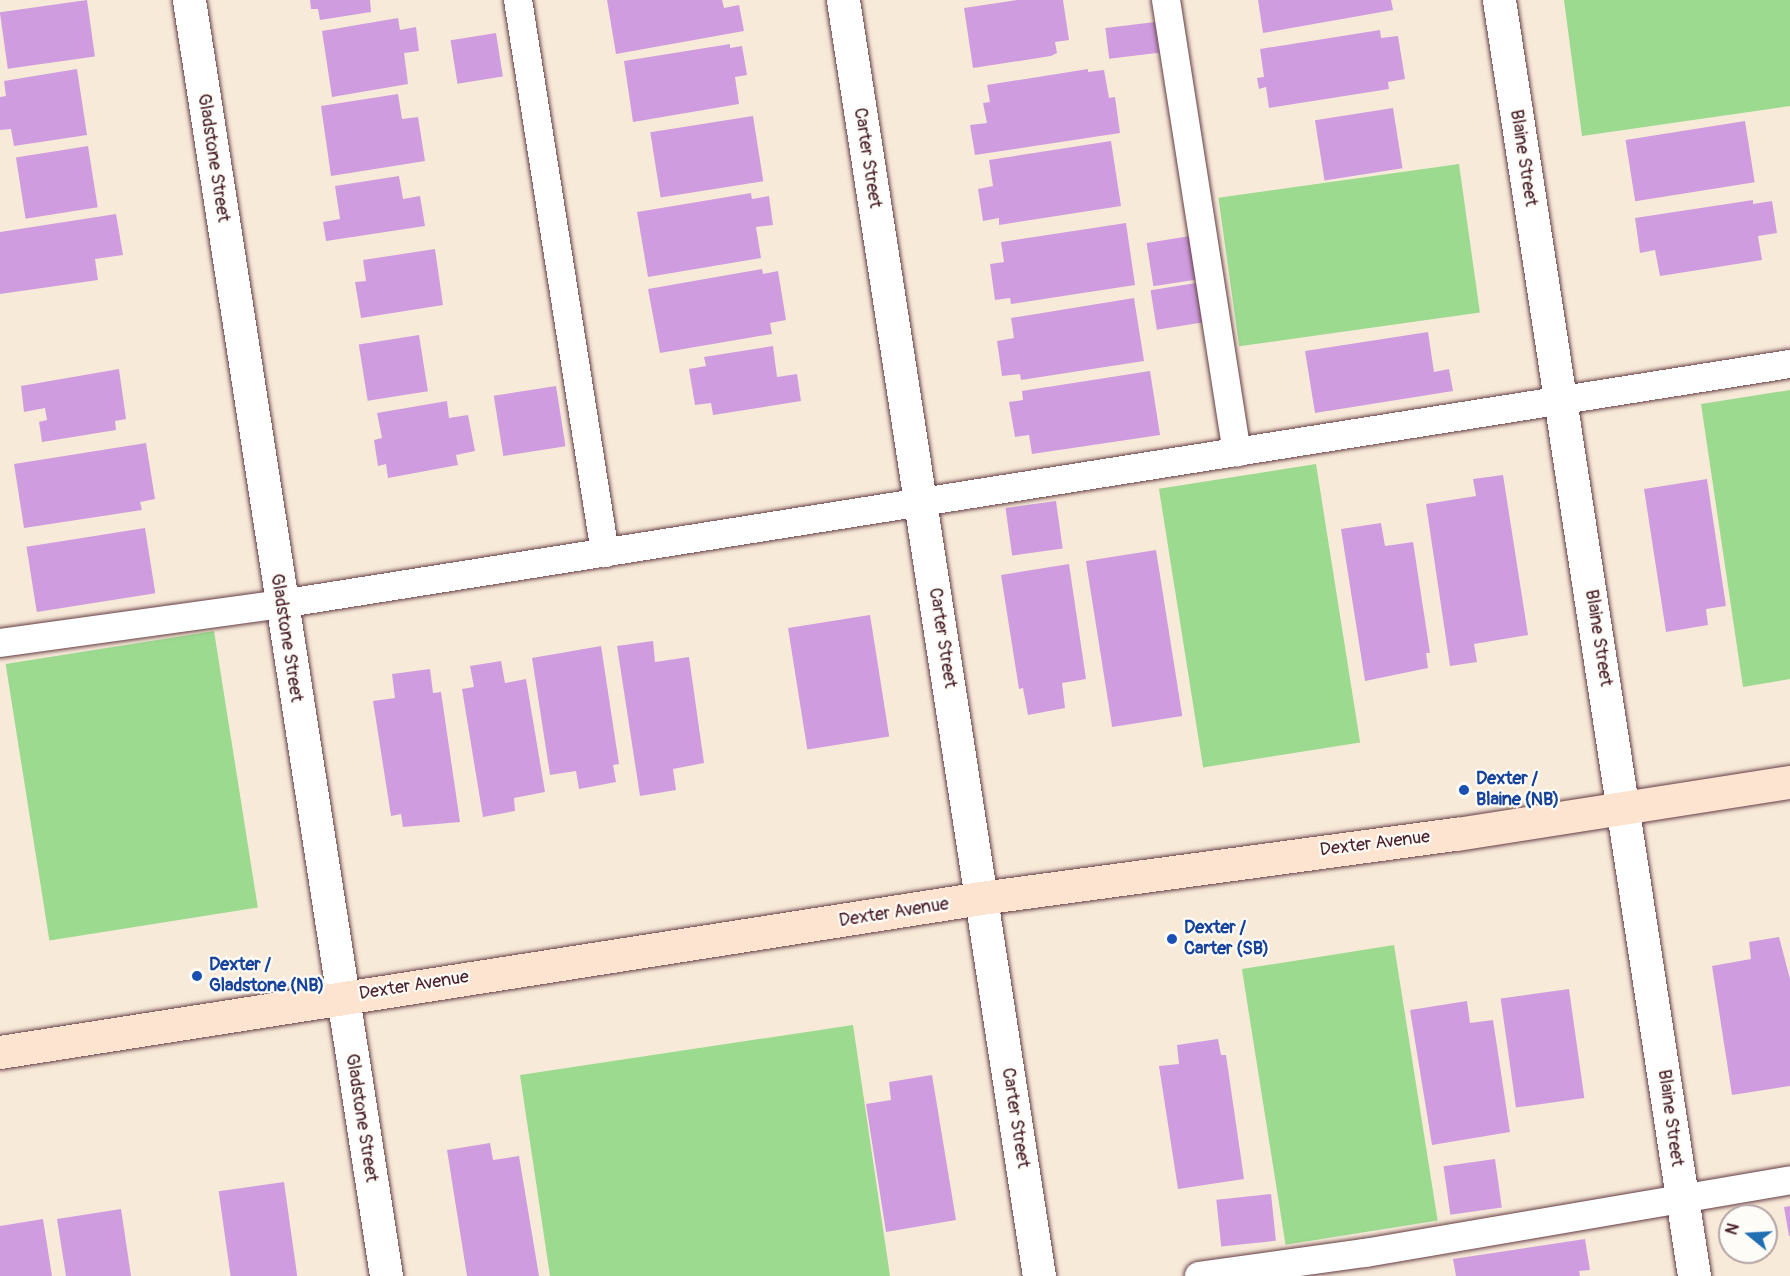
<!DOCTYPE html>
<style>
body{margin:0}
#map{position:relative;width:1790px;height:1276px;overflow:hidden;background:#f8ead9;font-family:Pangolin,sans-serif}
div>[style]{position:absolute}
.green>*{inset:0;background:#9bda8f;transform-origin:0 0}
.building>*{inset:0;background:#cf9ddf;transform-origin:0 0}
.roads{filter:drop-shadow(0 0 2px #643d45) drop-shadow(0 0 2px #643d45)}
.lane>*{height:28px;margin:-14px;padding:0 14px;transform-origin:14px;border-radius:14px;background:#fff}
.street>*{height:33px;margin:-16.5px;padding:0 16.5px;transform-origin:16.5px;border-radius:16.5px;background:#fff}
.secondary>*{height:33px;margin:-16.5px;padding:0 16.5px;transform-origin:16.5px;border-radius:16.5px;background:#fde4d0}
.dots>*{width:16px;height:16px;translate:-50% -50%;box-sizing:border-box;border:3px solid #fdfcf7;border-radius:50%}
span{translate:-50% -50%;white-space:nowrap;text-align:center;line-height:1.15;-webkit-text-stroke:4.5px #fdfcf7;paint-order:stroke}
.street-label{font-size:18px;color:#4a1f2b}
.transit-label{font-size:18px;color:#164399;font-weight:700}
.left{translate:0 -50%;text-align:left}
.north{position:absolute;left:1718px;top:1204px;width:60px;height:60px;box-sizing:border-box;background:#fdfcf7;border:2px solid #b5a4a5;border-radius:50%;rotate:288deg;font-size:16px;font-weight:700;line-height:24px;text-align:center;color:#4a1f2b}
.north::after{content:'';display:block;margin:auto;width:21px;height:27px;background:#1f6fb2;clip-path:polygon(50% 0,100% 100%,50% 72%,0 100%)}
</style>
<div id="map">
<div class="green">
<i style="clip-path:polygon(1564px 0,1790px 0,1790px 106px,1582px 136px)"></i>
<i style="left:1459px;top:164px;width:150px;height:243px;rotate:82deg"></i>
<i style="clip-path:polygon(1790px 390px,1790px 679px,1743px 687px,1701px 404px)"></i>
<i style="left:1316px;top:464px;width:282px;height:159px;rotate:81deg"></i>
<i style="left:214px;top:631px;width:280px;height:211px;rotate:81deg"></i>
<i style="left:1394px;top:945px;width:279px;height:154px;rotate:81deg"></i>
<i style="clip-path:polygon(853px 1025px,890px 1276px,550px 1276px,520px 1075px)"></i>
</div>
<div class="building">
<i style="left:87px;top:0;width:57px;height:88px;rotate:82deg"></i>
<i style="clip-path:polygon(310px 0,370px 0,371px 12px,320px 20px,318px 9px,311px 9px)"></i>
<i style="clip-path:polygon(607px 0,722px 0,724px 8px,739px 5px,744px 31px,616px 54px)"></i>
<i style="clip-path:polygon(1017px 0,1063px 0,1069px 40px,1055px 42px,1057px 53px,1051px 56px,973px 68px,964px 8px)"></i>
<i style="clip-path:polygon(1258px 0,1391px 0,1393px 10px,1263px 33px)"></i>
<i style="clip-path:polygon(398px 18px,400px 30px,416px 27px,419px 51px,404px 53px,408px 84px,332px 97px,322px 31px)"></i>
<i style="left:1155px;top:22px;width:31px;height:50px;rotate:83deg"></i>
<i style="clip-path:polygon(1380px 30px,1381px 38px,1398px 36px,1405px 79px,1388px 82px,1389px 89px,1269px 108px,1266px 87px,1259px 89px,1257px 78px,1264px 77px,1260px 49px)"></i>
<i style="left:496px;top:33px;width:44px;height:46px;rotate:81deg"></i>
<i style="clip-path:polygon(730px 44px,730px 48px,742px 46px,747px 75px,735px 77px,739px 104px,633px 122px,624px 61px)"></i>
<i style="clip-path:polygon(77px 69px,87px 135px,14px 146px,11px 129px,0 130px,0 97px,6px 96px,4px 81px)"></i>
<i style="clip-path:polygon(1088px 69px,1088px 72px,1104px 70px,1109px 98px,1115px 97px,1120px 133px,975px 155px,970px 125px,987px 123px,983px 103px,990px 102px,987px 85px)"></i>
<i style="clip-path:polygon(398px 94px,402px 119px,418px 117px,425px 161px,331px 176px,321px 106px)"></i>
<i style="left:1393px;top:108px;width:61px;height:79px;rotate:81deg"></i>
<i style="left:753px;top:116px;width:66px;height:104px;rotate:81deg"></i>
<i style="left:1745px;top:121px;width:62px;height:121px;rotate:81deg"></i>
<i style="clip-path:polygon(1111px 141px,1121px 206px,999px 225px,999px 218px,983px 221px,978px 189px,993px 186px,989px 160px)"></i>
<i style="left:88px;top:146px;width:62px;height:73px;rotate:81deg"></i>
<i style="clip-path:polygon(399px 176px,403px 199px,420px 196px,425px 226px,326px 241px,323px 222px,340px 219px,335px 186px)"></i>
<i style="clip-path:polygon(751px 193px,752px 199px,769px 196px,773px 225px,756px 227px,761px 258px,648px 277px,637px 212px)"></i>
<i style="clip-path:polygon(1753px 200px,1753px 204px,1772px 201px,1777px 233px,1758px 236px,1762px 260px,1660px 276px,1655px 250px,1640px 253px,1635px 218px)"></i>
<i style="clip-path:polygon(116px 214px,123px 255px,95px 259px,98px 280px,0 294px,0 232px)"></i>
<i style="clip-path:polygon(1126px 223px,1135px 285px,1011px 304px,1010px 298px,995px 300px,990px 264px,1004px 262px,1001px 242px)"></i>
<i style="left:1190px;top:236px;width:44px;height:44px;rotate:81deg"></i>
<i style="clip-path:polygon(435px 249px,443px 305px,361px 318px,355px 282px,366px 281px,363px 260px)"></i>
<i style="clip-path:polygon(762px 269px,763px 274px,778px 271px,786px 320px,770px 323px,772px 334px,660px 353px,648px 289px)"></i>
<i style="left:1196px;top:283px;width:40px;height:46px;rotate:81deg"></i>
<i style="clip-path:polygon(1134px 298px,1144px 361px,1021px 380px,1020px 374px,1002px 376px,997px 341px,1014px 338px,1011px 318px)"></i>
<i style="clip-path:polygon(1428px 332px,1434px 372px,1449px 369px,1453px 391px,1315px 413px,1305px 351px)"></i>
<i style="left:419px;top:335px;width:57px;height:61px;rotate:81deg"></i>
<i style="clip-path:polygon(773px 346px,777px 377px,797px 374px,801px 401px,713px 415px,711px 403px,695px 405px,689px 369px,706px 366px,704px 357px)"></i>
<i style="clip-path:polygon(119px 369px,126px 419px,115px 421px,116px 430px,42px 442px,39px 422px,47px 420px,45px 408px,24px 412px,21px 386px)"></i>
<i style="clip-path:polygon(1150px 371px,1160px 435px,1032px 454px,1029px 435px,1015px 437px,1009px 402px,1023px 400px,1022px 391px)"></i>
<i style="left:556px;top:386px;width:61px;height:63px;rotate:81deg"></i>
<i style="clip-path:polygon(447px 401px,449px 418px,468px 415px,475px 451px,456px 455px,458px 465px,388px 478px,386px 464px,378px 466px,374px 440px,382px 438px,377px 413px)"></i>
<i style="clip-path:polygon(146px 443px,155px 499px,140px 502px,142px 510px,24px 528px,14px 464px)"></i>
<i style="clip-path:polygon(1503px 475px,1528px 635px,1474px 644px,1477px 662px,1450px 666px,1426px 504px,1476px 496px,1473px 479px)"></i>
<i style="clip-path:polygon(1707px 479px,1726px 606px,1706px 609px,1708px 625px,1666px 632px,1644px 489px)"></i>
<i style="left:1056px;top:501px;width:48px;height:51px;rotate:82deg"></i>
<i style="clip-path:polygon(1381px 523px,1385px 546px,1413px 542px,1430px 653px,1426px 653px,1428px 668px,1365px 681px,1341px 529px)"></i>
<i style="left:145px;top:528px;width:66px;height:120px;rotate:81deg"></i>
<i style="left:1156px;top:550px;width:168px;height:71px;rotate:81deg"></i>
<i style="clip-path:polygon(1069px 564px,1086px 679px,1062px 683px,1065px 708px,1028px 715px,1023px 688px,1019px 689px,1001px 575px)"></i>
<i style="left:870px;top:615px;width:123px;height:83px;rotate:81deg"></i>
<i style="clip-path:polygon(653px 641px,655px 662px,689px 657px,704px 763px,673px 769px,676px 790px,640px 796px,617px 646px)"></i>
<i style="clip-path:polygon(601px 646px,619px 764px,613px 765px,616px 782px,579px 789px,576px 771px,550px 775px,532px 658px)"></i>
<i style="clip-path:polygon(501px 661px,505px 683px,526px 679px,545px 792px,514px 798px,515px 811px,483px 817px,462px 689px,474px 687px,470px 666px)"></i>
<i style="clip-path:polygon(430px 669px,433px 693px,441px 692px,460px 822px,403px 827px,401px 814px,391px 816px,373px 701px,395px 698px,392px 674px)"></i>
<i style="clip-path:polygon(1779px 937px,1790px 979px,1790px 1086px,1732px 1095px,1712px 966px,1751px 959px,1749px 942px)"></i>
<i style="left:1569px;top:989px;width:110px;height:69px;rotate:82deg"></i>
<i style="clip-path:polygon(1467px 1001px,1470px 1023px,1493px 1020px,1510px 1132px,1432px 1145px,1410px 1010px)"></i>
<i style="clip-path:polygon(1218px 1039px,1221px 1055px,1226px 1055px,1244px 1179px,1178px 1189px,1159px 1066px,1179px 1064px,1177px 1045px)"></i>
<i style="clip-path:polygon(932px 1075px,956px 1220px,886px 1232px,866px 1104px,891px 1100px,889px 1082px)"></i>
<i style="clip-path:polygon(490px 1143px,493px 1160px,519px 1156px,539px 1276px,467px 1276px,447px 1150px)"></i>
<i style="left:1495px;top:1159px;width:49px;height:52px;rotate:82deg"></i>
<i style="left:284px;top:1182px;width:95px;height:66px;rotate:82deg"></i>
<i style="left:1271px;top:1194px;width:47px;height:55px;rotate:84deg"></i>
<i style="clip-path:polygon(1790px 1206px,1790px 1236px,1789px 1236px,1784px 1207px)"></i>
<i style="clip-path:polygon(121px 1209px,131px 1276px,66px 1276px,57px 1219px)"></i>
<i style="clip-path:polygon(43px 1219px,52px 1276px,0 1276px,0 1226px)"></i>
<i style="clip-path:polygon(1585px 1239px,1590px 1270px,1579px 1271px,1580px 1276px,1456px 1276px,1453px 1259px)"></i>
</div>
<div class="roads">
<div class="lane">
<i style="left:518px;top:0;width:560px;rotate:81.06deg"></i>
<i style="left:1166px;top:0;width:458px;rotate:81.1deg"></i>
<i style="left:0;top:643px;width:284px;rotate:-7.9deg"></i>
<i style="left:281px;top:604px;width:1528px;rotate:-9.04deg"></i>
<i style="left:1199px;top:1276px;width:168px;rotate:-7.9deg"></i>
<i style="left:1365px;top:1253px;width:431px;rotate:-9.7deg"></i>
</div>
<div class="street">
<i style="left:189px;top:0;width:1291px;rotate:81.22deg"></i>
<i style="left:843px;top:0;width:1291px;rotate:81.27deg"></i>
<i style="left:1499px;top:0;width:1291px;rotate:81.31deg"></i>
</div>
<div class="secondary">
<i style="left:0;top:1052px;width:993px;rotate:-8.92deg"></i>
<i style="left:981px;top:898px;width:480px;rotate:-7.7deg"></i>
<i style="left:1457px;top:834px;width:337px;rotate:-8.9deg"></i>
</div>
</div>
<div class="dots">
<i style="left:1464px;top:790px;background:#1a4fb4"></i>
<i style="left:1172px;top:939px;background:#1a4fb4"></i>
<i style="left:197px;top:976px;background:#1a4fb4"></i>
</div>
<div class="street-label">
<span style="left:213px;top:158px;rotate:81deg">Gladstone Street</span>
<span style="left:867px;top:158px;rotate:81deg">Carter Street</span>
<span style="left:1523px;top:158px;rotate:81deg">Blaine Street</span>
<span style="left:286px;top:638px;rotate:81deg">Gladstone Street</span>
<span style="left:942px;top:638px;rotate:81deg">Carter Street</span>
<span style="left:1598px;top:638px;rotate:81deg">Blaine Street</span>
<span style="left:1375px;top:844px;rotate:-7deg">Dexter Avenue</span>
<span style="left:894px;top:913px;rotate:-9deg">Dexter Avenue</span>
<span style="left:414px;top:986px;rotate:-9deg">Dexter Avenue</span>
<span style="left:361px;top:1118px;rotate:81deg">Gladstone Street</span>
<span style="left:1015px;top:1118px;rotate:81deg">Carter Street</span>
<span style="left:1670px;top:1118px;rotate:82deg">Blaine Street</span>
</div>
<div class="transit-label">
<span class="left" style="left:1476px;top:790px">Dexter /<br>Blaine (NB)</span>
<span class="left" style="left:1184px;top:939px">Dexter /<br>Carter (SB)</span>
<span class="left" style="left:209px;top:976px">Dexter /<br>Gladstone (NB)</span>
</div>
<div class="north">N</div>
</div>
